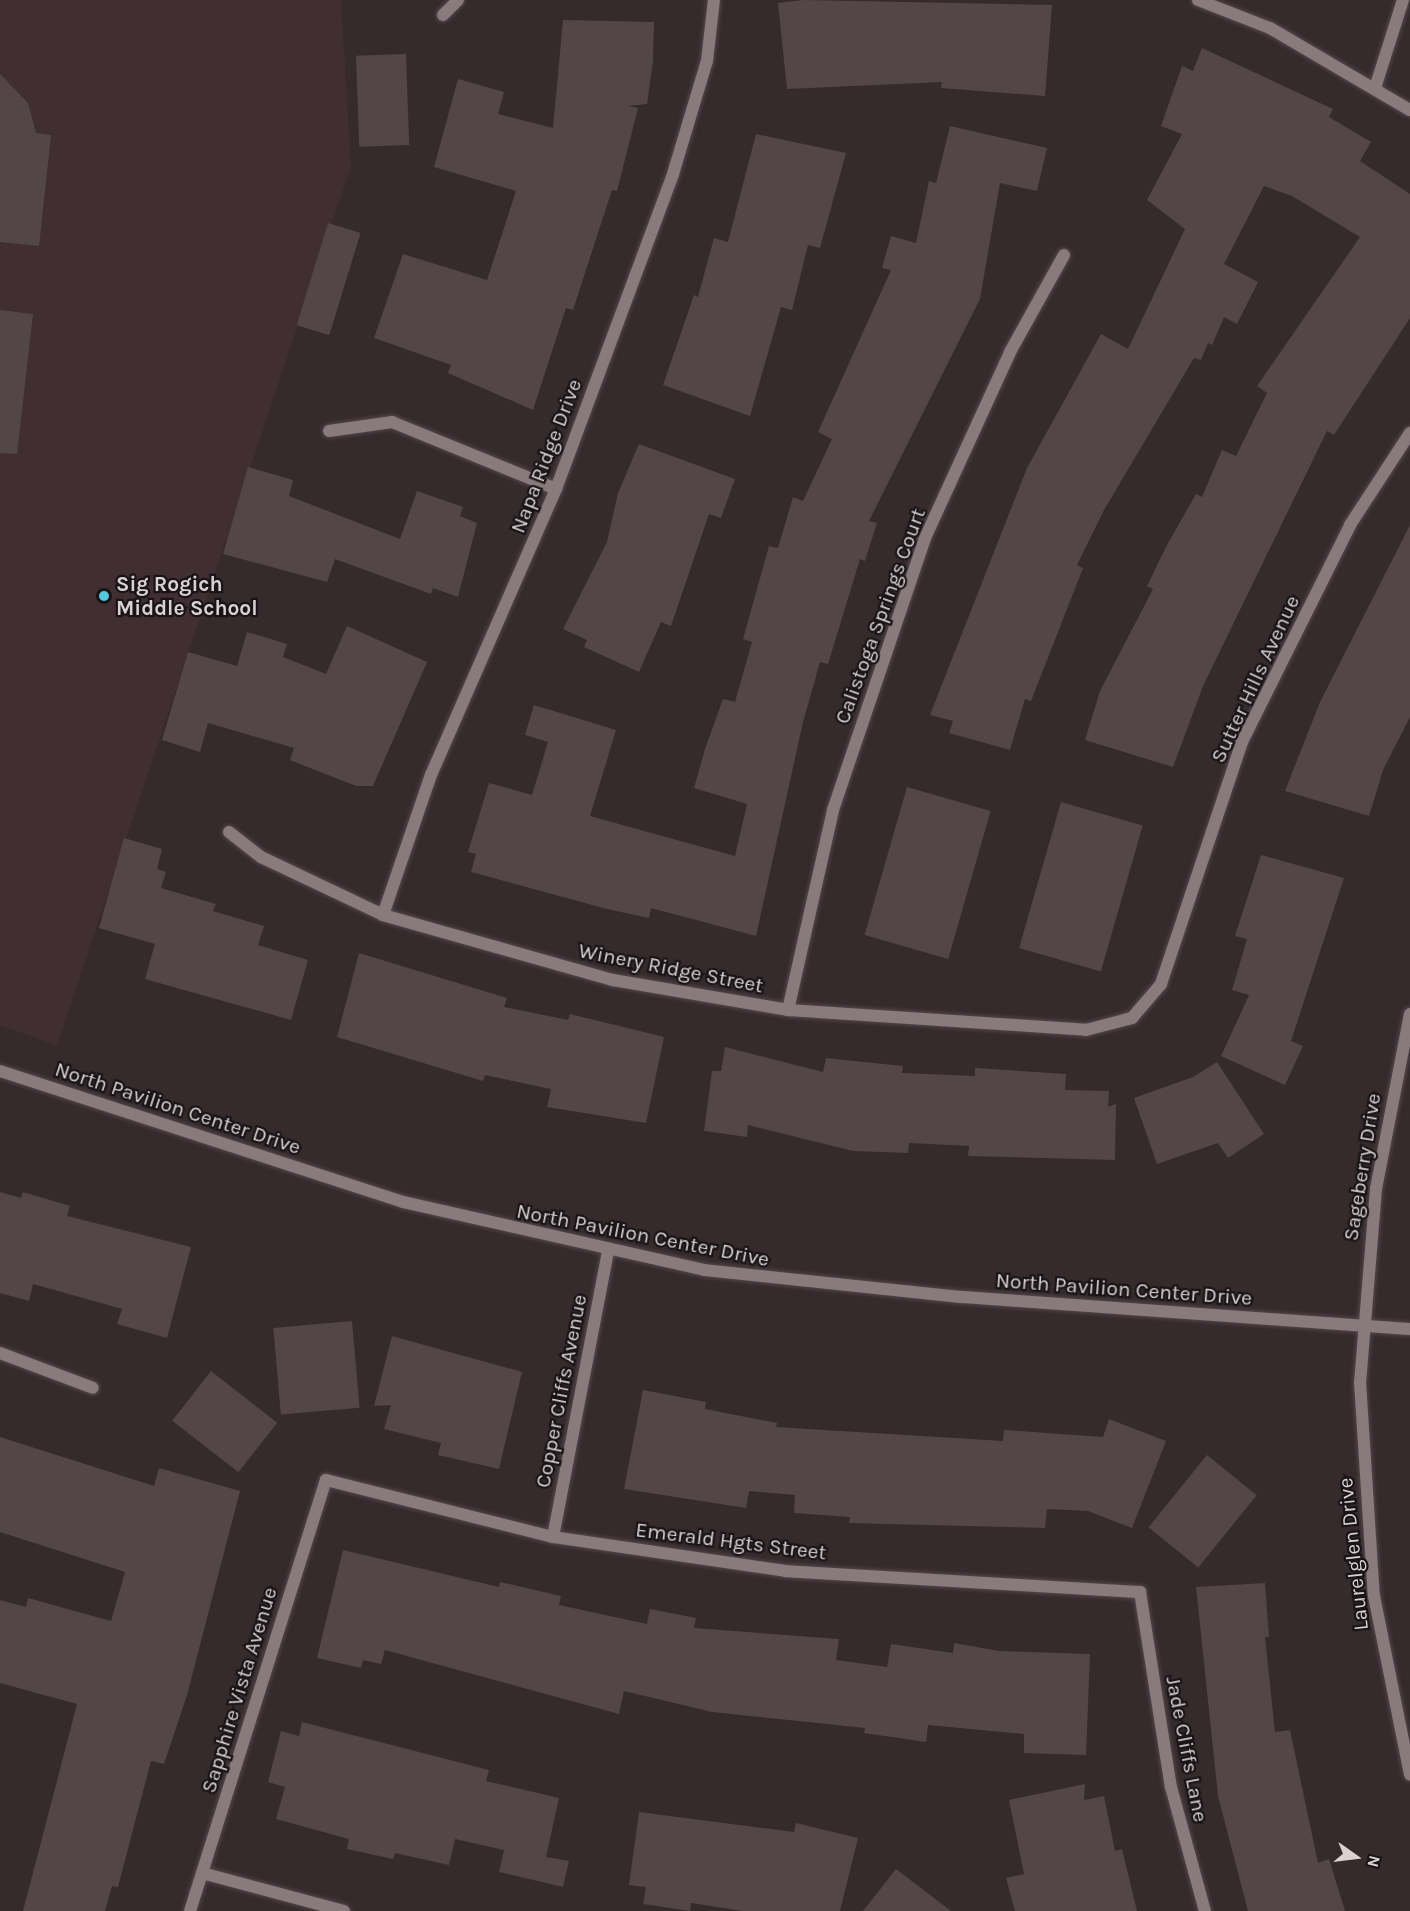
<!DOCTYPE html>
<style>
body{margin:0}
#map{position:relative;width:1410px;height:1911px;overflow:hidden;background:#352a2c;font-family:Karla,sans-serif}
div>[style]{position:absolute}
.built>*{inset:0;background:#412e33}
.building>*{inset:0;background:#534649;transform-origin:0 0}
.roads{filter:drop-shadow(0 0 2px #52474a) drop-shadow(0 0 2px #52474a)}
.minor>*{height:12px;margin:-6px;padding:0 6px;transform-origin:6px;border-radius:6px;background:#887a7d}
.tertiary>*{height:12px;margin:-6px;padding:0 6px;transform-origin:6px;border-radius:6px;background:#887a7d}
.dots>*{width:16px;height:16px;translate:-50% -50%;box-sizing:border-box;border:3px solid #191415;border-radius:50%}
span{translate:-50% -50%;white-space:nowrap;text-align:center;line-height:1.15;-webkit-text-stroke:4.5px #191415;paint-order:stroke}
.street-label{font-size:21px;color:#d9d1d2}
.poi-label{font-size:21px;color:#d9d1d2;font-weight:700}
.left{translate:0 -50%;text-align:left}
.north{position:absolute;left:1326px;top:1827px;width:60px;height:60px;-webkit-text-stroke:4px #191415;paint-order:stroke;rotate:104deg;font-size:16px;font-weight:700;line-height:24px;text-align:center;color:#d9d1d2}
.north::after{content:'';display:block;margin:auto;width:21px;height:27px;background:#d9d1d2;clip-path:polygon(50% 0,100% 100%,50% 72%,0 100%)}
</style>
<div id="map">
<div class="built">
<i style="clip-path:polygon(0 0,341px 0,351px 166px,57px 1046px,0 1025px)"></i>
</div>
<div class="building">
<i style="clip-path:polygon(803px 0,1052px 5px,1045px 96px,941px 88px,942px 82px,787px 89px,778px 3px)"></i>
<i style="clip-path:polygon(563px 20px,654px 22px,653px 61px,647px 104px,628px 106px,638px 108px,617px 191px,612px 190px,573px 310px,566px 308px,533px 410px,448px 373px,451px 365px,374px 338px,403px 254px,487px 280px,516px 191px,434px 167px,458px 79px,504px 92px,498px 114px,553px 128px)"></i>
<i style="clip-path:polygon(1202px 48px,1333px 109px,1329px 117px,1371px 142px,1360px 161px,1410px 194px,1410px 318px,1334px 435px,1327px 431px,1203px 686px,1173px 767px,1085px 740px,1100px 691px,1153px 589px,1147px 586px,1167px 545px,1196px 494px,1202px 497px,1222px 450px,1236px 456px,1267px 393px,1257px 386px,1360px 237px,1292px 196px,1264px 186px,1224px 264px,1258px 282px,1237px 324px,1224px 317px,1212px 345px,1208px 343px,1201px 360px,1194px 358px,1104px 510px,1077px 565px,1083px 568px,1031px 701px,1025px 699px,1010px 750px,949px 733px,953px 721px,930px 715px,1027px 468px,1101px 334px,1128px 349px,1185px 229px,1147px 200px,1182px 134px,1161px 126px,1182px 66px,1193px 71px)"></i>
<i style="left:406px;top:54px;width:91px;height:50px;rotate:88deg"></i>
<i style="clip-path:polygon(0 74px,28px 103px,36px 133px,51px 135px,39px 246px,0 242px)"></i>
<i style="clip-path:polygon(950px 126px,1047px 148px,1037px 191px,1000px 183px,980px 299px,869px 521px,877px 523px,865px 561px,860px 559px,828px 664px,820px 662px,803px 722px,756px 936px,651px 908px,649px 918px,607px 909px,471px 872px,476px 854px,468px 852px,489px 783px,532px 795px,548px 742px,525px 735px,534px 705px,616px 730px,590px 816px,735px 856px,747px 804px,694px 788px,705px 749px,723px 699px,735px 702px,752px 642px,743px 639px,769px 546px,778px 548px,793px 497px,803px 501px,832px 439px,818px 432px,891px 270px,882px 268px,891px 236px,916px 243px,929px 181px,936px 183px)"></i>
<i style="clip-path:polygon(756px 134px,846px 153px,820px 248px,808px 245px,792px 310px,781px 307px,750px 416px,663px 385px,694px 295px,698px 297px,714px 238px,728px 242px)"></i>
<i style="left:328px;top:223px;width:34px;height:107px;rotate:17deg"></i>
<i style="clip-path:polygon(0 310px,33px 314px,17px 454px,0 453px)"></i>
<i style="clip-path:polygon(639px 444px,735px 479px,721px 518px,709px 514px,671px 626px,661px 622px,639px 672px,584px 647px,587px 640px,563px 629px,607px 542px,618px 493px)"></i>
<i style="clip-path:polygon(248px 467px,293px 480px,289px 496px,400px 539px,417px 491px,463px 507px,460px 516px,477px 523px,458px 597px,433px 588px,431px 594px,335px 559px,327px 582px,223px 554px)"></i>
<i style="clip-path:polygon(1410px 525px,1410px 717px,1383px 770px,1369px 816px,1285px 791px,1320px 702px)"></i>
<i style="clip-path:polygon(347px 626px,427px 662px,373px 786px,356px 786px,290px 760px,294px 748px,208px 723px,200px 752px,162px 740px,188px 652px,237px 666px,247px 632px,287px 644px,283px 657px,326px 674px)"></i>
<i style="left:907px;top:787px;width:87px;height:154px;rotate:16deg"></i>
<i style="left:1061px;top:802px;width:85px;height:152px;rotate:16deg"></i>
<i style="clip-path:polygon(124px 838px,162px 849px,157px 869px,166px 872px,161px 888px,216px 904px,213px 911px,264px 926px,258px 945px,308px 960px,291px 1020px,145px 979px,155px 944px,99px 928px)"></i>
<i style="clip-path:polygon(1261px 855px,1344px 878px,1291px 1041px,1303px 1046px,1285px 1085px,1221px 1056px,1249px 995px,1232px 990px,1247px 939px,1235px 936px)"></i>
<i style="clip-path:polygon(359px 953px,507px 998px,504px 1007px,568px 1020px,570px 1014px,664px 1037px,646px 1123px,547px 1107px,551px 1089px,485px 1075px,483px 1081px,337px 1037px)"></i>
<i style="clip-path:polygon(725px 1047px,823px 1072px,826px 1058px,903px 1066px,902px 1073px,975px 1076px,975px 1068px,1066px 1074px,1065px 1090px,1109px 1091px,1108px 1107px,1116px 1104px,1115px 1160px,968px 1156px,969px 1146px,909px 1143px,908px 1153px,853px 1151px,748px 1125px,747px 1137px,704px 1131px,712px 1071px,721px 1071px)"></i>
<i style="clip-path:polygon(1217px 1062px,1264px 1134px,1228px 1158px,1218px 1143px,1157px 1164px,1134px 1098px,1193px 1077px)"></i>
<i style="clip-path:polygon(0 1192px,21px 1198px,23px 1192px,70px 1206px,67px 1216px,191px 1247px,167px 1338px,117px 1324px,122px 1309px,33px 1284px,29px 1301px,0 1293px)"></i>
<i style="left:352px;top:1321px;width:87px;height:79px;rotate:85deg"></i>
<i style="clip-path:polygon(392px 1336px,522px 1372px,499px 1469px,438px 1455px,441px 1443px,384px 1429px,391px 1405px,374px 1406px)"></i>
<i style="left:211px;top:1371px;width:84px;height:63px;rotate:38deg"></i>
<i style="clip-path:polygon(643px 1390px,706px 1402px,705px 1409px,777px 1423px,776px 1427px,1003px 1441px,1004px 1430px,1103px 1437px,1109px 1419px,1166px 1441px,1132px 1528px,1088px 1511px,1047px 1509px,1045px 1528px,849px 1523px,850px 1517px,794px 1513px,795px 1495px,749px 1491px,746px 1508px,624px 1489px)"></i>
<i style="clip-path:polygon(0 1437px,154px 1486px,159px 1468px,240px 1491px,187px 1695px,164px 1764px,151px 1761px,118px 1887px,112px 1886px,105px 1911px,23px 1911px,77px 1704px,0 1683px,0 1600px,26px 1607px,28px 1598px,111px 1621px,125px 1572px,0 1532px)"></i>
<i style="left:1207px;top:1455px;width:64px;height:93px;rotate:39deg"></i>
<i style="clip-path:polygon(343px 1550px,499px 1587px,500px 1582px,561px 1596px,559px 1605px,647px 1624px,650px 1609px,696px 1618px,694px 1628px,839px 1639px,836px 1660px,887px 1667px,891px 1644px,953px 1653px,954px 1643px,999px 1651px,1090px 1654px,1086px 1755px,1024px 1753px,1024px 1734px,928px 1725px,926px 1742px,864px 1733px,865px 1728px,712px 1712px,624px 1691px,619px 1714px,385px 1650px,381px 1664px,363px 1660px,361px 1668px,317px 1658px)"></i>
<i style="clip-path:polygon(1265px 1583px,1269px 1637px,1265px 1637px,1275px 1732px,1290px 1730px,1318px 1863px,1329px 1859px,1345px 1911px,1248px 1911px,1218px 1796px,1196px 1587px)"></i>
<i style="clip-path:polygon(302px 1722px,489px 1770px,486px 1781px,559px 1798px,546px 1857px,569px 1861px,563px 1887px,499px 1872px,504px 1850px,455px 1839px,449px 1865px,395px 1853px,393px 1859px,347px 1849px,349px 1839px,276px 1819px,285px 1787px,268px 1782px,281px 1731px,299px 1736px)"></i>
<i style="clip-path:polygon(1085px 1784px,1084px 1800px,1104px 1796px,1115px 1851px,1122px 1849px,1137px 1911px,1015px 1911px,1006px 1878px,1024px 1874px,1009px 1800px)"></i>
<i style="clip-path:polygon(639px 1812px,794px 1832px,796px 1823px,858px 1838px,840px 1911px,743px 1911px,691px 1903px,690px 1911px,643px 1904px,646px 1887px,629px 1885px)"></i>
<i style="clip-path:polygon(896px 1869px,951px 1911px,863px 1911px)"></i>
</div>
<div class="roads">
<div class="minor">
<i style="left:1198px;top:0;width:77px;rotate:21.3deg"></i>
<i style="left:1270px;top:28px;width:162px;rotate:30.4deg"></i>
<i style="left:443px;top:15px;width:21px;rotate:-45deg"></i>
<i style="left:1376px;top:85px;width:89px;rotate:-72.4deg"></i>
<i style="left:329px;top:431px;width:64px;rotate:-8.1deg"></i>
<i style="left:392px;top:422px;width:177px;rotate:22.2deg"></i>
<i style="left:229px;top:832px;width:41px;rotate:38deg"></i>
<i style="left:261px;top:857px;width:135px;rotate:25.4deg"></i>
<i style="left:383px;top:915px;width:239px;rotate:15.8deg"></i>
<i style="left:613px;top:980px;width:178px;rotate:9.7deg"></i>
<i style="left:788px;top:1010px;width:299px;rotate:3.8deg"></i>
<i style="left:1086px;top:1030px;width:48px;rotate:-14.6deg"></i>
<i style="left:1132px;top:1018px;width:45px;rotate:-49.5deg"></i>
<i style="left:1161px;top:984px;width:255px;rotate:-71.5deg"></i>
<i style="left:1242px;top:742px;width:242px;rotate:-63.5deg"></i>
<i style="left:1350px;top:525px;width:110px;rotate:-56.9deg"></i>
<i style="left:383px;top:915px;width:148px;rotate:-71.1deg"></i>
<i style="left:431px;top:775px;width:312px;rotate:-66.4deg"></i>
<i style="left:556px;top:489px;width:336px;rotate:-69.6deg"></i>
<i style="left:673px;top:174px;width:118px;rotate:-73.3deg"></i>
<i style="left:707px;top:61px;width:61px;rotate:-83.5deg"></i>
<i style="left:788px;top:1010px;width:205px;rotate:-77.3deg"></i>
<i style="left:833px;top:810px;width:287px;rotate:-71.3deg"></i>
<i style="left:925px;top:538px;width:205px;rotate:-65.4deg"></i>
<i style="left:1010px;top:352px;width:111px;rotate:-60.9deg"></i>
<i style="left:0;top:1353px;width:99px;rotate:20.6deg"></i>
<i style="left:553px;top:1537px;width:290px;rotate:-79.1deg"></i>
<i style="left:202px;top:1873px;width:147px;rotate:15deg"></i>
<i style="left:190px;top:1911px;width:452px;rotate:-72.5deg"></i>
<i style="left:326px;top:1480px;width:234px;rotate:14.1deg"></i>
<i style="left:553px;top:1537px;width:234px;rotate:8.3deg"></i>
<i style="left:785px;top:1571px;width:356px;rotate:3.4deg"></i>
<i style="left:1140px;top:1592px;width:197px;rotate:81deg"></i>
<i style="left:1171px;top:1787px;width:129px;rotate:74.7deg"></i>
</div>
<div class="tertiary">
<i style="left:1410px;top:1014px;width:178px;rotate:101deg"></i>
<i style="left:1376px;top:1189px;width:194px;rotate:94.7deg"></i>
<i style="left:1360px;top:1382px;width:214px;rotate:86.3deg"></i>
<i style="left:1374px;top:1596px;width:182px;rotate:78.6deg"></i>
<i style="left:0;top:1071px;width:424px;rotate:18deg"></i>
<i style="left:403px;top:1202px;width:309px;rotate:12.7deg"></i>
<i style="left:704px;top:1270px;width:259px;rotate:6deg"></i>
<i style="left:962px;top:1297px;width:449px;rotate:4.1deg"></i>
</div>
</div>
<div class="dots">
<i style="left:104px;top:596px;background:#56c9e1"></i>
</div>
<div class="street-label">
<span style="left:546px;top:456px;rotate:-69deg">Napa Ridge Drive</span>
<span style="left:880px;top:616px;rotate:-70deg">Calistoga Springs Court</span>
<span style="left:1255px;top:679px;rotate:-65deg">Sutter Hills Avenue</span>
<span style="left:671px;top:968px;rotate:11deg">Winery Ridge Street</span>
<span style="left:178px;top:1108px;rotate:18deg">North Pavilion Center Drive</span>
<span style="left:1362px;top:1167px;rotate:-81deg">Sageberry Drive</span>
<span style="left:643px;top:1235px;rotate:11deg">North Pavilion Center Drive</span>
<span style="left:1124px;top:1289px;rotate:4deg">North Pavilion Center Drive</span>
<span style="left:561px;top:1391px;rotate:-79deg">Copper Cliffs Avenue</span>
<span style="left:731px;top:1541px;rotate:7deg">Emerald Hgts Street</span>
<span style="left:1353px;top:1554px;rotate:-96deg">Laurelglen Drive</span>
<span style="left:239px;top:1690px;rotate:-73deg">Sapphire Vista Avenue</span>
<span style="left:1187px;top:1749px;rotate:79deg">Jade Cliffs Lane</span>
</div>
<div class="poi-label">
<span class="left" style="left:116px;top:596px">Sig Rogich<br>Middle School</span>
</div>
<div class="north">N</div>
</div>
